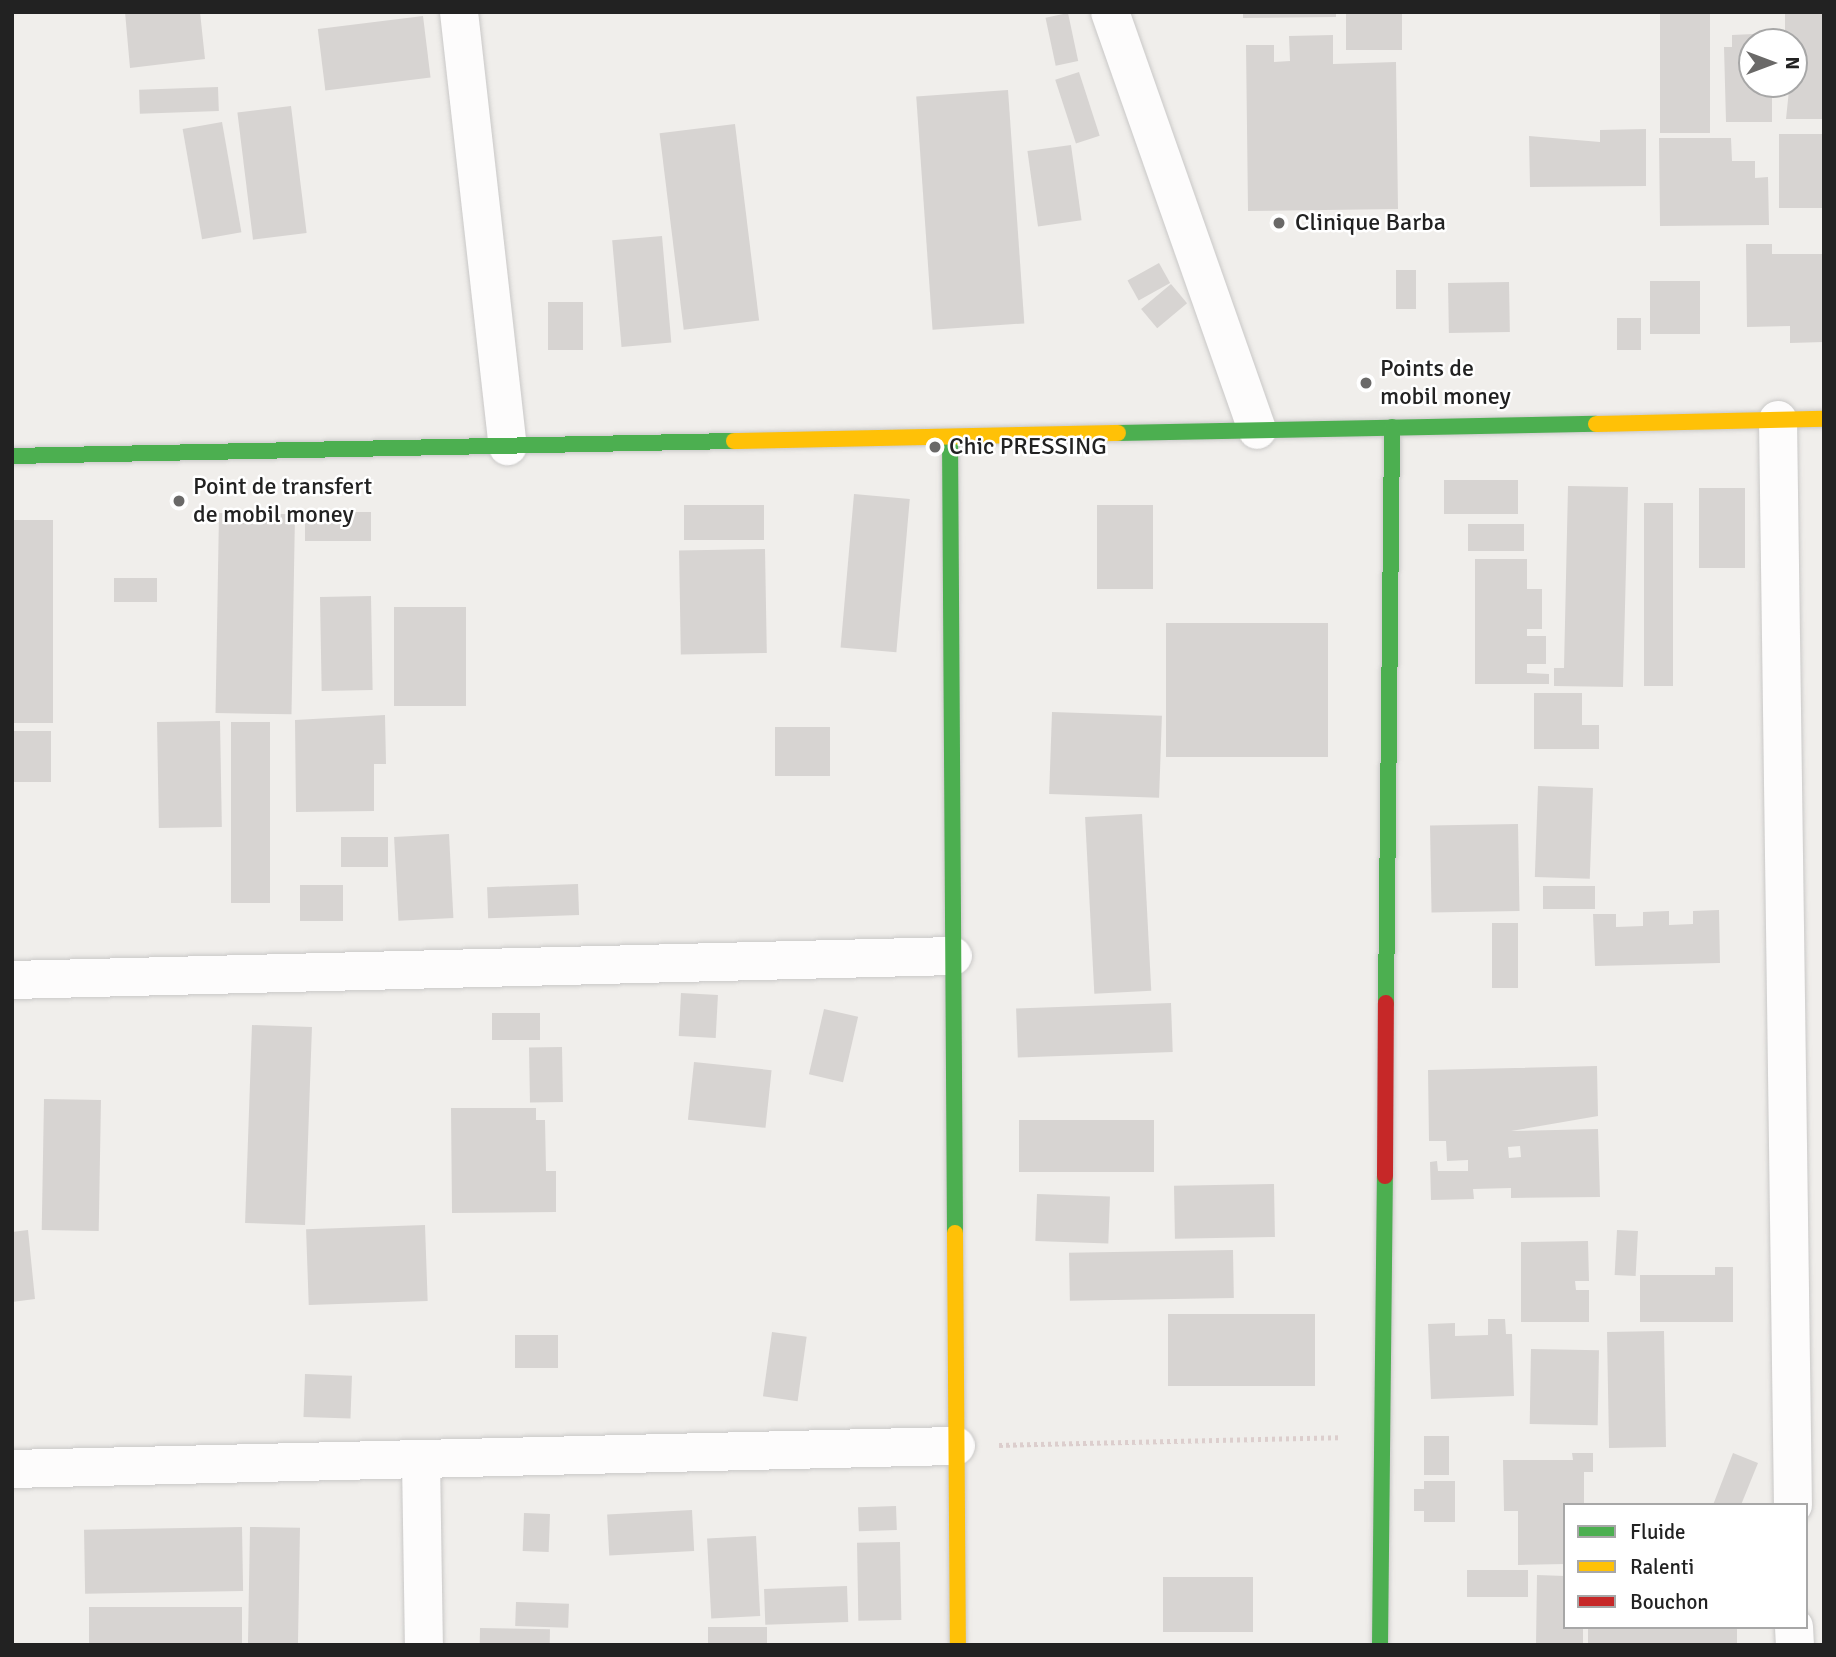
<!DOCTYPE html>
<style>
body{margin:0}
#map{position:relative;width:1836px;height:1657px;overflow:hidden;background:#f0eeeb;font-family:Signika,sans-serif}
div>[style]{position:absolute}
.building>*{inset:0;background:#d7d4d2;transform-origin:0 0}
.path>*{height:4.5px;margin-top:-2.25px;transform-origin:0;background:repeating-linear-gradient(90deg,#dccecd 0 3.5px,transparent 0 7px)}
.roads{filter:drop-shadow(0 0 2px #c9c8c7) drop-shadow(0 0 2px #c9c8c7)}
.street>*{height:38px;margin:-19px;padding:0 19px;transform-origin:19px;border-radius:19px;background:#fdfcfc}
.fast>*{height:16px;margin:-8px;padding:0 8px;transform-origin:8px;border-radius:8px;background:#4caf50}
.slow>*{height:16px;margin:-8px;padding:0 8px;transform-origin:8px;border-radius:8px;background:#ffc107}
.jam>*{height:16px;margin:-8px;padding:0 8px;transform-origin:8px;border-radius:8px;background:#c62828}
.dots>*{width:19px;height:19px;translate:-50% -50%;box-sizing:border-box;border:4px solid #fff;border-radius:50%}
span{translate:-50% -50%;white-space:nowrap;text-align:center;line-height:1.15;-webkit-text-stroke:5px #fff;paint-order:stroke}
.poi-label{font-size:24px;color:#222}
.left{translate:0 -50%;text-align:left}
.frame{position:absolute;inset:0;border:14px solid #222;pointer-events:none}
.legend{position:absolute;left:1563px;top:1503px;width:245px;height:126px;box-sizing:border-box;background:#fff;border:2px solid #a7a7a7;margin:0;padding:9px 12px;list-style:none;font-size:21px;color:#222}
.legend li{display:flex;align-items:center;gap:14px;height:35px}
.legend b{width:35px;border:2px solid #a7a7a7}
.north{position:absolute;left:1738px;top:28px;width:70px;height:70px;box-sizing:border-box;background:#fff;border:2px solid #a7a7a7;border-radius:50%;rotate:90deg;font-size:19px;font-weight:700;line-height:28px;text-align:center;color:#222}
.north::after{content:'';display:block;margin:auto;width:24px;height:32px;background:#6a6968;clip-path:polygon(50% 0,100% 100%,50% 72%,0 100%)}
</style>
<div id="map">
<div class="building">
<i style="clip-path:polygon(125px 12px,200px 12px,205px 59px,130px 68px)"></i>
<i style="clip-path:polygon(1243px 12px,1336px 12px,1336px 17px,1243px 18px)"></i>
<i style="left:1402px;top:12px;width:38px;height:56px;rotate:90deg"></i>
<i style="left:1660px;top:12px;width:50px;height:121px"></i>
<i style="clip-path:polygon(1785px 12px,1824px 12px,1824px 119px,1786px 119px,1794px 42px,1776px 42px,1775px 30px,1785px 30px)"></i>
<i style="left:1068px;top:13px;width:49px;height:23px;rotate:78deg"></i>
<i style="left:423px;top:16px;width:62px;height:106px;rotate:83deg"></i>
<i style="clip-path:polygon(1754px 34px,1752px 84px,1772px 84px,1772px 122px,1726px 122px,1724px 47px,1732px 47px,1732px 35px)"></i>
<i style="clip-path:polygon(1333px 35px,1333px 64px,1396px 62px,1398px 209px,1248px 211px,1246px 45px,1274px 45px,1274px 62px,1290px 61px,1289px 36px)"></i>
<i style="left:1079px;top:72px;width:67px;height:25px;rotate:72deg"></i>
<i style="left:218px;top:87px;width:24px;height:79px;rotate:88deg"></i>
<i style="left:1008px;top:90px;width:234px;height:92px;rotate:86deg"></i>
<i style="left:291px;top:106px;width:128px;height:54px;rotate:83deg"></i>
<i style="left:222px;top:122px;width:112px;height:40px;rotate:80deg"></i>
<i style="left:735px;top:124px;width:198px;height:76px;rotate:83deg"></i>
<i style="clip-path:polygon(1646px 129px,1646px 186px,1530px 187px,1529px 136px,1600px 142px,1600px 130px)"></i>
<i style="left:1824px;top:134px;width:74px;height:45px;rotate:90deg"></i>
<i style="clip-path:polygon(1659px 138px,1731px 138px,1732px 161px,1755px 161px,1755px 178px,1768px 177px,1769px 225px,1660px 226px)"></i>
<i style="left:1071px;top:145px;width:76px;height:44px;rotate:82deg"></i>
<i style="left:662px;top:236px;width:107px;height:50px;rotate:85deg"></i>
<i style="clip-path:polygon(1746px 244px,1772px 244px,1772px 254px,1824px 254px,1824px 342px,1790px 343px,1790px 326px,1747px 327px)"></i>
<i style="left:1159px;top:263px;width:23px;height:36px;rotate:61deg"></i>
<i style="left:1416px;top:270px;width:39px;height:20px;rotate:90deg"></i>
<i style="left:1650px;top:281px;width:50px;height:53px"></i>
<i style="left:1509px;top:282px;width:50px;height:61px;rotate:89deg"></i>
<i style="left:1171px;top:284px;width:25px;height:39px;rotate:50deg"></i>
<i style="left:548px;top:302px;width:35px;height:48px"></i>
<i style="left:1617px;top:318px;width:24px;height:32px"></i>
<i style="left:1444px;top:480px;width:74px;height:34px"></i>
<i style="clip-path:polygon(1568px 486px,1628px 487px,1623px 687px,1554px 686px,1554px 668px,1564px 668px)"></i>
<i style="left:1699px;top:488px;width:46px;height:80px"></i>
<i style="left:854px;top:494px;width:56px;height:154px;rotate:5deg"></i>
<i style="left:1644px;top:503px;width:29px;height:183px"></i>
<i style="left:684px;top:505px;width:80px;height:35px"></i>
<i style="left:1097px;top:505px;width:56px;height:84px"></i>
<i style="left:371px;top:512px;width:29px;height:66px;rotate:90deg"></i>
<i style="left:219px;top:513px;width:76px;height:200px;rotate:1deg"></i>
<i style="left:12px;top:520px;width:41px;height:203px"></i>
<i style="left:1524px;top:524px;width:27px;height:56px;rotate:90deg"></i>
<i style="left:765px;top:549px;width:104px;height:86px;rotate:89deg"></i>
<i style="clip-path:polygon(1475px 559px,1527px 559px,1527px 589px,1542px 589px,1542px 629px,1527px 629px,1527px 636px,1546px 636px,1546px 664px,1527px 664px,1527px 673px,1549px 674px,1549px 684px,1475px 684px)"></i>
<i style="left:114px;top:578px;width:43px;height:24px"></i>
<i style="left:371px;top:596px;width:94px;height:51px;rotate:89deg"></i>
<i style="left:394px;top:607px;width:72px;height:99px"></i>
<i style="left:1328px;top:623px;width:134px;height:162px;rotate:90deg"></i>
<i style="clip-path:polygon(1534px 693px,1582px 693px,1582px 725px,1599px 725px,1599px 749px,1534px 749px)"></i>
<i style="left:1052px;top:712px;width:110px;height:82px;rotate:2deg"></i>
<i style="clip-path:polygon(385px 715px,386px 764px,374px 764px,374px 811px,296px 812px,295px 720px)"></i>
<i style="left:220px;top:721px;width:106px;height:63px;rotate:89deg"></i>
<i style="left:231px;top:722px;width:39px;height:181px"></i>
<i style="left:775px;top:727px;width:55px;height:49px"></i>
<i style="left:12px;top:731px;width:39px;height:51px"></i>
<i style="left:1538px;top:786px;width:55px;height:91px;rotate:2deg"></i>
<i style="left:1142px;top:814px;width:177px;height:57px;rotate:87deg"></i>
<i style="left:1518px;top:824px;width:87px;height:88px;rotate:89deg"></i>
<i style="left:449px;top:834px;width:84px;height:55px;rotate:87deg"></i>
<i style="left:341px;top:837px;width:47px;height:30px"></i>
<i style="left:578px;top:884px;width:31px;height:91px;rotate:88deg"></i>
<i style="left:300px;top:885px;width:43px;height:36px"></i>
<i style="left:1595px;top:886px;width:23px;height:52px;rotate:90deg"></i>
<i style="clip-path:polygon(1719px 910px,1720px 963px,1595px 966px,1593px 914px,1616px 914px,1616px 927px,1643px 926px,1643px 912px,1669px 911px,1669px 925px,1693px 924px,1693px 911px)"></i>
<i style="left:1492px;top:923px;width:26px;height:65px"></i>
<i style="left:681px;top:993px;width:37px;height:43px;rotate:3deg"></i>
<i style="left:1171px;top:1003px;width:49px;height:155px;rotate:88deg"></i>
<i style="left:824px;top:1009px;width:35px;height:67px;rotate:13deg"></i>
<i style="left:492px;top:1013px;width:48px;height:27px"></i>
<i style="left:252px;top:1025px;width:60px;height:198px;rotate:2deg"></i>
<i style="left:562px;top:1047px;width:55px;height:33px;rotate:89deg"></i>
<i style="left:694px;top:1062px;width:78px;height:58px;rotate:6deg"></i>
<i style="clip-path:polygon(evenodd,1597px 1066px,1598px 1116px,1511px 1131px,1598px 1129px,1600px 1197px,1511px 1198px,1511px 1188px,1473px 1189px,1474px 1199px,1431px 1200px,1430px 1162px,1437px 1161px,1438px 1171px,1468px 1171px,1468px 1160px,1447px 1161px,1446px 1141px,1429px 1141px,1428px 1070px,1597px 1066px,1520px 1146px,1521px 1157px,1509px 1158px,1508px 1147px,1520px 1146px)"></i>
<i style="left:44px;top:1099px;width:57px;height:131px;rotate:1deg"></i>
<i style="clip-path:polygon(451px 1108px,536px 1108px,536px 1120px,545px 1120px,546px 1171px,556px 1171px,556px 1212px,452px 1213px)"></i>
<i style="left:1154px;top:1120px;width:52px;height:135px;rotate:90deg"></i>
<i style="left:1274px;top:1184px;width:53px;height:100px;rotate:89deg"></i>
<i style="left:1037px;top:1194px;width:73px;height:47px;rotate:2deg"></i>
<i style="left:425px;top:1225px;width:76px;height:119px;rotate:88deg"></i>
<i style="clip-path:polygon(28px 1230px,35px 1299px,12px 1302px,12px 1232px)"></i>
<i style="left:1617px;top:1230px;width:21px;height:45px;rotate:3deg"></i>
<i style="clip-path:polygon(1588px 1241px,1589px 1281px,1575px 1281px,1576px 1290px,1589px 1290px,1589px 1322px,1521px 1322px,1521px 1242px)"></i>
<i style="left:1233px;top:1250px;width:48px;height:164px;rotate:89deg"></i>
<i style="clip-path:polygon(1715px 1267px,1733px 1267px,1733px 1322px,1640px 1322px,1640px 1275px,1715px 1275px)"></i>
<i style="left:1168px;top:1314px;width:147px;height:72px"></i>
<i style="clip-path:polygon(1488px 1319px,1505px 1319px,1506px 1334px,1512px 1334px,1514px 1396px,1431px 1399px,1428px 1324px,1455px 1323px,1455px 1336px,1488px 1335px)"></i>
<i style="left:1664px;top:1331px;width:116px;height:57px;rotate:89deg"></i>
<i style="left:772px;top:1332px;width:35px;height:65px;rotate:8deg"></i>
<i style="left:515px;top:1335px;width:43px;height:33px"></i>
<i style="left:1531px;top:1349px;width:68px;height:75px;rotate:1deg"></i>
<i style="left:305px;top:1374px;width:47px;height:43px;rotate:2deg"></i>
<i style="left:1424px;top:1436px;width:25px;height:39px"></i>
<i style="clip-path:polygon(1572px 1453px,1593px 1453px,1593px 1472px,1584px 1472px,1584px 1505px,1565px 1505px,1565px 1564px,1518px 1565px,1518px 1511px,1504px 1511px,1503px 1460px,1573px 1460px)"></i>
<i style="clip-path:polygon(1733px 1453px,1758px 1463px,1741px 1505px,1713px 1505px)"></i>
<i style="clip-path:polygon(1424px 1481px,1455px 1481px,1455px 1522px,1424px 1522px,1424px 1511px,1414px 1511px,1414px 1489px,1424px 1489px)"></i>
<i style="left:896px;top:1506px;width:24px;height:38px;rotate:88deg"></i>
<i style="left:692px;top:1510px;width:41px;height:85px;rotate:87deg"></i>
<i style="left:524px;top:1513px;width:26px;height:38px;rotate:2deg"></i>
<i style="left:242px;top:1527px;width:64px;height:158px;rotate:89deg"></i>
<i style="left:250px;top:1527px;width:50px;height:118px;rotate:1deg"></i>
<i style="left:756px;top:1536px;width:80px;height:49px;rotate:87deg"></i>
<i style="left:900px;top:1542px;width:78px;height:43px;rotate:89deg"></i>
<i style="left:1467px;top:1570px;width:61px;height:27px"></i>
<i style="clip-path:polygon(1537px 1575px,1565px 1576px,1565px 1627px,1583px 1627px,1583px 1645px,1536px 1645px)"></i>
<i style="left:1253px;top:1577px;width:55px;height:90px;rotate:90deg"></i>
<i style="left:847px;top:1586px;width:36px;height:83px;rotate:88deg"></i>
<i style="left:516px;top:1602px;width:53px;height:24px;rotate:2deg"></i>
<i style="left:242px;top:1607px;width:38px;height:153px;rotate:90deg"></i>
<i style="left:767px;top:1627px;width:18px;height:59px;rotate:90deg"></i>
<i style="left:480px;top:1628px;width:70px;height:17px;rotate:1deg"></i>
<i style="left:1737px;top:1629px;width:16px;height:149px;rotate:90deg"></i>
</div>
<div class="path">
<i style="left:999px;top:1445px;width:341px;rotate:-1.3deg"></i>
</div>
<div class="roads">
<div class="street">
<i style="left:459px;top:12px;width:437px;rotate:83.6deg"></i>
<i style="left:1110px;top:12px;width:443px;rotate:70.6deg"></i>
<i style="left:1778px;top:420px;width:1085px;rotate:89.21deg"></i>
<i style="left:12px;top:980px;width:941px;rotate:-1.46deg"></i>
<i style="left:421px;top:1460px;width:185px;rotate:89.1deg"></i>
<i style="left:12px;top:1469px;width:944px;rotate:-1.4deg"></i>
<i style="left:1794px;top:1627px;width:18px;rotate:87deg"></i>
</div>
<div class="fast">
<i style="left:1118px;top:433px;width:478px;rotate:-1.1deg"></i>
<i style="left:950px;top:437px;width:796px;rotate:89.64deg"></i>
<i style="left:12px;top:456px;width:722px;rotate:-1.19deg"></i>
<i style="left:1386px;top:1003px;width:576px;rotate:-89.4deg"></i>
<i style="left:1380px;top:1645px;width:469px;rotate:-89.4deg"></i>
</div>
<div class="slow">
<i style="left:1596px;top:424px;width:228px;rotate:-1.3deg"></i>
<i style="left:734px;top:441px;width:384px;rotate:-1.2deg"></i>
<i style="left:955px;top:1233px;width:412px;rotate:89.6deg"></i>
</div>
<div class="jam">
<i style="left:1385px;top:1176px;width:173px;rotate:-89.7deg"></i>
</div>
</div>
<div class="dots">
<i style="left:1279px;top:223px;background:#6a6968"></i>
<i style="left:1366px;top:383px;background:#6a6968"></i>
<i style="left:935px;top:447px;background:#6a6968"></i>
<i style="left:179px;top:501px;background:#6a6968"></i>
</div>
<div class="poi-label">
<span class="left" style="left:1295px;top:223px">Clinique Barba</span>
<span class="left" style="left:1380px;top:383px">Points de<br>mobil money</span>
<span class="left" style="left:949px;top:447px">Chic PRESSING</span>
<span class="left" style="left:193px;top:501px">Point de transfert<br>de mobil money</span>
</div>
<div class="frame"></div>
<ul class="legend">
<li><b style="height:9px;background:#4caf50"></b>Fluide</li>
<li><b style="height:9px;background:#ffc107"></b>Ralenti</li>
<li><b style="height:9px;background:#c62828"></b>Bouchon</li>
</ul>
<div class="north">N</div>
</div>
